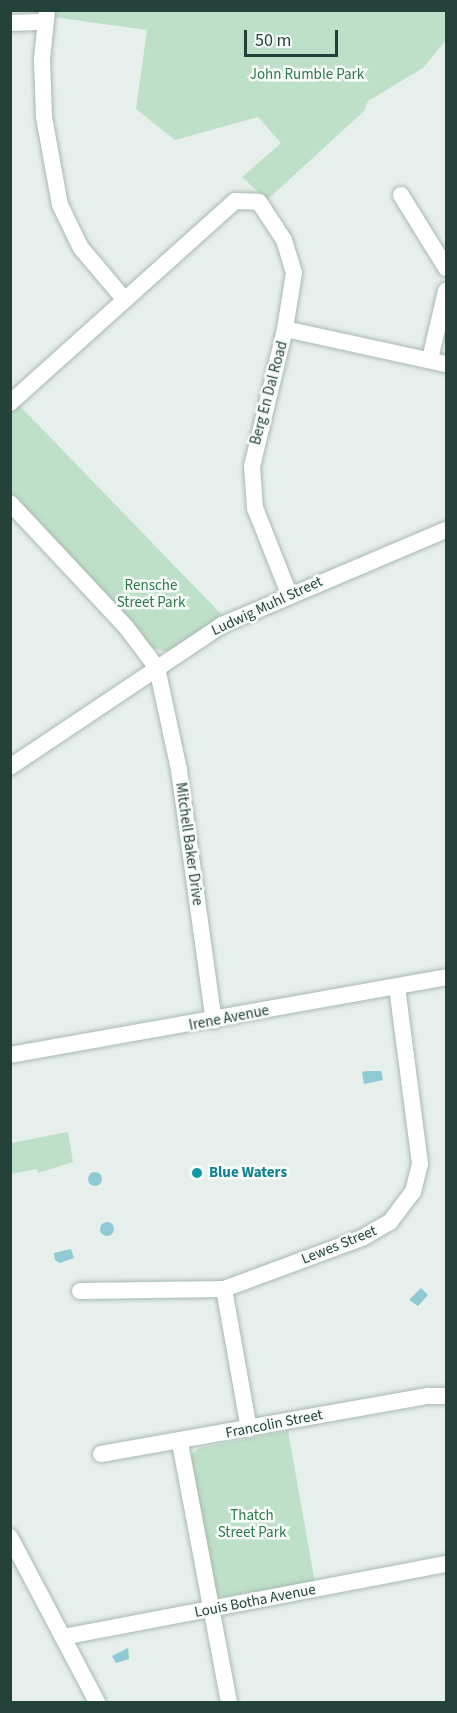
<!DOCTYPE html>
<style>
body{margin:0}
#map{position:relative;width:457px;height:1713px;overflow:hidden;background:#e6efeb;font-family:"Source Sans 3",sans-serif}
div>[style]{position:absolute}
.green>*{inset:0;background:#bfe0c8}
.water>*{inset:0;background:#8ec9d4}
.round{border-radius:50%}
.roads{filter:drop-shadow(0 0 2px #a8b8b2) drop-shadow(0 0 2px #a8b8b2)}
.minor>*{height:16px;margin:-8px;padding:0 8px;transform-origin:8px;border-radius:8px;background:#fff}
.dots>*{width:16px;height:16px;translate:-50% -50%;box-sizing:border-box;border:3px solid #f7fbf9;border-radius:50%}
span{translate:-50% -50%;white-space:nowrap;text-align:center;line-height:1.15;-webkit-text-stroke:5px #f7fbf9;paint-order:stroke}
.park-label{font-size:15px;color:#2d7a4b}
.street-label{font-size:15px;color:#24423a}
.culture-label{font-size:15px;color:#0d838f;font-weight:700}
.left{translate:0 -50%;text-align:left}
.frame{position:absolute;inset:0;border:12px solid #24423a;pointer-events:none}
.scale{position:absolute;left:244px;top:30px;width:94px;height:27px;box-sizing:border-box;border:3px solid #24423a;border-top:0;padding-left:8px;font-size:18px;line-height:21px;white-space:nowrap;color:#24423a;-webkit-text-stroke:4px #f7fbf9;paint-order:stroke}
</style>
<div id="map">
<div class="green">
<i style="clip-path:polygon(54px 10px,446px 11px,446px 40px,423px 68px,368px 101px,364px 111px,267px 200px,242px 177px,281px 143px,258px 117px,175px 140px,136px 109px,147px 30px,53px 17px)"></i>
<i style="clip-path:polygon(18px 404px,223px 616px,169px 652px,151px 648px,11px 495px,11px 411px)"></i>
<i style="clip-path:polygon(68px 1132px,73px 1162px,38px 1173px,37px 1169px,11px 1174px,11px 1143px)"></i>
<i style="clip-path:polygon(288px 1431px,315px 1583px,219px 1597px,215px 1594px,190px 1456px,199px 1448px)"></i>
</div>
<div class="water">
<i style="clip-path:polygon(367px 1071px,381px 1071px,383px 1080px,364px 1084px,362px 1072px)"></i>
<i class="round" style="left:88px;top:1172px;width:14px;height:14px"></i>
<i class="round" style="left:100px;top:1222px;width:14px;height:14px"></i>
<i style="clip-path:polygon(71px 1249px,74px 1258px,60px 1263px,55px 1260px,54px 1253px)"></i>
<i style="clip-path:polygon(421px 1288px,428px 1295px,418px 1306px,409px 1300px)"></i>
<i style="clip-path:polygon(128px 1648px,129px 1659px,116px 1663px,112px 1656px)"></i>
</div>
<div class="roads">
<div class="minor">
<i style="left:47px;top:10px;width:49px;rotate:95.8deg"></i>
<i style="left:42px;top:59px;width:58px;rotate:88deg"></i>
<i style="left:44px;top:117px;width:89px;rotate:79.7deg"></i>
<i style="left:60px;top:205px;width:48px;rotate:64deg"></i>
<i style="left:81px;top:248px;width:68px;rotate:49.8deg"></i>
<i style="left:10px;top:23px;width:35px;rotate:-2deg"></i>
<i style="left:401px;top:195px;width:86px;rotate:58.3deg"></i>
<i style="left:285px;top:329px;width:165px;rotate:12.3deg"></i>
<i style="left:430px;top:359px;width:70px;rotate:-76.8deg"></i>
<i style="left:10px;top:403px;width:302px;rotate:-41.9deg"></i>
<i style="left:235px;top:201px;width:24px;rotate:2deg"></i>
<i style="left:259px;top:202px;width:45px;rotate:56.7deg"></i>
<i style="left:284px;top:240px;width:34px;rotate:73deg"></i>
<i style="left:294px;top:273px;width:57px;rotate:99.1deg"></i>
<i style="left:285px;top:329px;width:141px;rotate:103.5deg"></i>
<i style="left:252px;top:466px;width:42px;rotate:85.9deg"></i>
<i style="left:255px;top:508px;width:92px;rotate:68.4deg"></i>
<i style="left:10px;top:503px;width:170px;rotate:46.9deg"></i>
<i style="left:126px;top:627px;width:51px;rotate:52.9deg"></i>
<i style="left:157px;top:668px;width:104px;rotate:77.8deg"></i>
<i style="left:179px;top:770px;width:253px;rotate:82.1deg"></i>
<i style="left:10px;top:767px;width:255px;rotate:-33.8deg"></i>
<i style="left:222px;top:625px;width:243px;rotate:-23deg"></i>
<i style="left:10px;top:1055px;width:443px;rotate:-10.1deg"></i>
<i style="left:224px;top:1289px;width:142px;rotate:79.9deg"></i>
<i style="left:80px;top:1291px;width:144px;rotate:-0.8deg"></i>
<i style="left:224px;top:1289px;width:147px;rotate:-20.3deg"></i>
<i style="left:362px;top:1238px;width:32px;rotate:-30deg"></i>
<i style="left:390px;top:1222px;width:38px;rotate:-53deg"></i>
<i style="left:413px;top:1192px;width:29px;rotate:-76deg"></i>
<i style="left:420px;top:1164px;width:179px;rotate:-97.4deg"></i>
<i style="left:180px;top:1443px;width:264px;rotate:79.3deg"></i>
<i style="left:101px;top:1454px;width:332px;rotate:-10.1deg"></i>
<i style="left:428px;top:1396px;width:18px"></i>
<i style="left:10px;top:1537px;width:187px;rotate:62.2deg"></i>
<i style="left:63px;top:1637px;width:390px;rotate:-10.8deg"></i>
</div>
</div>
<div class="dots">
<i style="left:197px;top:1173px;background:#0f9aa8"></i>
</div>
<div class="park-label">
<span style="left:307px;top:75px">John Rumble Park</span>
<span style="left:151px;top:594px">Rensche<br>Street Park</span>
<span style="left:252px;top:1524px">Thatch<br>Street Park</span>
</div>
<div class="street-label">
<span style="left:269px;top:393px;rotate:-75deg">Berg En Dal Road</span>
<span style="left:267px;top:606px;rotate:-25deg">Ludwig Muhl Street</span>
<span style="left:189px;top:844px;rotate:82deg">Mitchell Baker Drive</span>
<span style="left:229px;top:1018px;rotate:-11deg">Irene Avenue</span>
<span style="left:339px;top:1245px;rotate:-22deg">Lewes Street</span>
<span style="left:274px;top:1424px;rotate:-11deg">Francolin Street</span>
<span style="left:255px;top:1601px;rotate:-11deg">Louis Botha Avenue</span>
</div>
<div class="culture-label">
<span class="left" style="left:209px;top:1173px">Blue Waters</span>
</div>
<div class="frame"></div>
<div class="scale">50 m</div>
</div>
